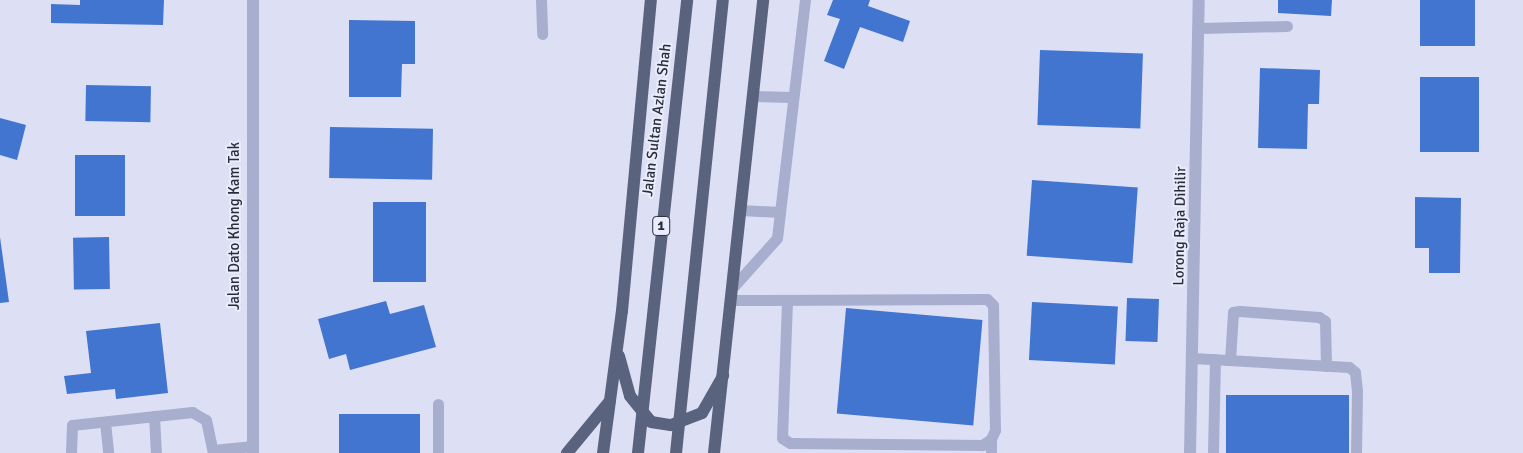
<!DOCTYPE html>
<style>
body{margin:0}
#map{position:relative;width:1523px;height:453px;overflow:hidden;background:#dddff4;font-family:Signika,sans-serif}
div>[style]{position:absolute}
.building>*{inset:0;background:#4175cf;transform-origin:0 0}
.service>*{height:11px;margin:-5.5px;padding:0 5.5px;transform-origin:5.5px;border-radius:5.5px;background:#a8aece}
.minor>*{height:12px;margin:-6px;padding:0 6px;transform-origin:6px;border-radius:6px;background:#a8aece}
.primary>*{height:12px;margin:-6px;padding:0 6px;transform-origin:6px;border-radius:6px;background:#59637d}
.primary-bridge>*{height:12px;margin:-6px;padding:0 6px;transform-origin:6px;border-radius:6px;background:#59637d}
span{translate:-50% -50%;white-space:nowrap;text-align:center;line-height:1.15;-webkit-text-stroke:4px #eaecfb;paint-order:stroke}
.shield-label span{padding:1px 4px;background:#eaecfb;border:1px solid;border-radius:4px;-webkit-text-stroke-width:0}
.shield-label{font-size:14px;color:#292e3a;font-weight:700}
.street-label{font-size:15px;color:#292e3a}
</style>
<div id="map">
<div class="building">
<i style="clip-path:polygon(80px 0,164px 0,163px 25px,51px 23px,51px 4px,80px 5px)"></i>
<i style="clip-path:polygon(833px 0,870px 0,868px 6px,910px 21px,903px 42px,860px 27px,844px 69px,824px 61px,840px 19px,827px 15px)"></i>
<i style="clip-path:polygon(1278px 0,1332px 0,1331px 16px,1278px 13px)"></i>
<i style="left:1420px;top:0;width:55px;height:46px"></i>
<i style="clip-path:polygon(349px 20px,415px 21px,415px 64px,402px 64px,401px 97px,349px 97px)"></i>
<i style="left:1040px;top:50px;width:103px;height:75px;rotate:2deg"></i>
<i style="clip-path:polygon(1260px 68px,1320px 70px,1319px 104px,1308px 104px,1307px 149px,1258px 148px)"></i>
<i style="left:1420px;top:77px;width:59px;height:75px"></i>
<i style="left:86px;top:85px;width:65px;height:36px;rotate:1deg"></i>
<i style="clip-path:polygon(0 118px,26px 125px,17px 160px,0 155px)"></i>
<i style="left:330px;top:127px;width:103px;height:51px;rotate:1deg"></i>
<i style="left:75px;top:155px;width:50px;height:61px"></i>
<i style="left:1032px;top:180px;width:106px;height:76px;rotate:4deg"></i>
<i style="clip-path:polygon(1415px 197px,1461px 198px,1460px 273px,1429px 273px,1429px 248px,1415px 248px)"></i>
<i style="left:373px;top:202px;width:53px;height:80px"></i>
<i style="clip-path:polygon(0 237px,9px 302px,0 303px)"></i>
<i style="left:109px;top:237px;width:52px;height:36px;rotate:89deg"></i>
<i style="left:1127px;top:298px;width:32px;height:43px;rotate:2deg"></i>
<i style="clip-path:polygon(386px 301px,390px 314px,424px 305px,436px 347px,350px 370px,346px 354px,329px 359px,318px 319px)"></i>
<i style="left:1032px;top:302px;width:86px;height:58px;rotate:3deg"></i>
<i style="left:846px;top:308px;width:137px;height:106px;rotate:5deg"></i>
<i style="clip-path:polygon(160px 323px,168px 393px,116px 399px,115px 389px,67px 394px,64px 376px,91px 373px,86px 331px)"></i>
<i style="left:1226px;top:395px;width:123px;height:58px"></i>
<i style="left:339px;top:414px;width:81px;height:39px"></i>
</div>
<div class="service">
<i style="left:541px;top:0;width:34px;rotate:88deg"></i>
<i style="left:1199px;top:28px;width:88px;rotate:-1.3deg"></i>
<i style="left:753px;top:96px;width:40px;rotate:1.4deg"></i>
<i style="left:741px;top:210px;width:39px;rotate:3deg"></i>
<i style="left:734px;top:286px;width:64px;rotate:-48.1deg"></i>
<i style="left:777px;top:238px;width:240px;rotate:-83.3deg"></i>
<i style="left:732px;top:300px;width:255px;rotate:-0.2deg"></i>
<i style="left:987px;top:299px;width:8px;rotate:45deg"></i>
<i style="left:993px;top:305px;width:125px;rotate:89.1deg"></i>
<i style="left:995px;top:430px;width:10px;rotate:114deg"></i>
<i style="left:991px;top:439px;width:11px;rotate:146deg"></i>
<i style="left:982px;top:445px;width:192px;rotate:-179.4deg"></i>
<i style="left:790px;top:443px;width:9px;rotate:-148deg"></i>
<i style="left:782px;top:438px;width:138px;rotate:-87.9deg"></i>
<i style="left:1193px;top:358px;width:156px;rotate:3.3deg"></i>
<i style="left:1349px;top:367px;width:8px;rotate:40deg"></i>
<i style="left:1355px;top:372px;width:19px;rotate:84deg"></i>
<i style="left:1357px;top:391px;width:62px;rotate:90.9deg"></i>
<i style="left:1230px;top:360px;width:48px;rotate:-86.4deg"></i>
<i style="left:1233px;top:312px;width:7px;rotate:-8deg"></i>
<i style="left:1240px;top:311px;width:79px;rotate:4.3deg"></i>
<i style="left:1319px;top:317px;width:7px;rotate:34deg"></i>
<i style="left:1325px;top:321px;width:45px;rotate:88.7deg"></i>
<i style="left:154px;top:416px;width:37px;rotate:87deg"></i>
<i style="left:105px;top:422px;width:31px;rotate:84deg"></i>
<i style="left:213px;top:450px;width:40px;rotate:-5.7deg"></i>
<i style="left:71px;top:453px;width:28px;rotate:-88deg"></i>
<i style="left:72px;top:425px;width:121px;rotate:-6.2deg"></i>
<i style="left:192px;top:412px;width:16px;rotate:30deg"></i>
<i style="left:206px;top:420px;width:34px;rotate:78deg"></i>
<i style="left:438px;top:453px;width:49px;rotate:-90deg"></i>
<i style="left:991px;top:453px;width:14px;rotate:-90deg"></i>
<i style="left:1213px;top:453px;width:94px;rotate:-88.8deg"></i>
</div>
<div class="minor">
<i style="left:253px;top:0;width:453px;rotate:90deg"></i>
<i style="left:1190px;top:453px;width:453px;rotate:-88.9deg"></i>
</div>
<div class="primary">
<i style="left:619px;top:356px;width:41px;rotate:74.6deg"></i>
<i style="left:630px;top:396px;width:33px;rotate:51deg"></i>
<i style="left:651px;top:422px;width:20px;rotate:9deg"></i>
<i style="left:671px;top:425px;width:33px;rotate:-21deg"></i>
<i style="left:702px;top:413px;width:43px;rotate:-60.4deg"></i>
<i style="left:567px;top:453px;width:67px;rotate:-50.4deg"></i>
<i style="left:603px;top:453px;width:143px;rotate:-82.4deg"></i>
<i style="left:622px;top:311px;width:312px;rotate:-84.7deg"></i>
<i style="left:714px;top:453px;width:456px;rotate:-83.8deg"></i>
</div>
<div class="primary-bridge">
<i style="left:638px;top:453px;width:456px;rotate:-83.8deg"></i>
<i style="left:676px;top:453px;width:455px;rotate:-84.1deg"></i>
</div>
<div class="shield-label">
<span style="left:661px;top:226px">1</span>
</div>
<div class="street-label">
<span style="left:657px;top:120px;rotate:-83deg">Jalan Sultan Azlan Shah</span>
<span style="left:235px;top:226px;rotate:-90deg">Jalan Dato Khong Kam Tak</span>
<span style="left:1180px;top:226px;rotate:-89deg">Lorong Raja Dihilir</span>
</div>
</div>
